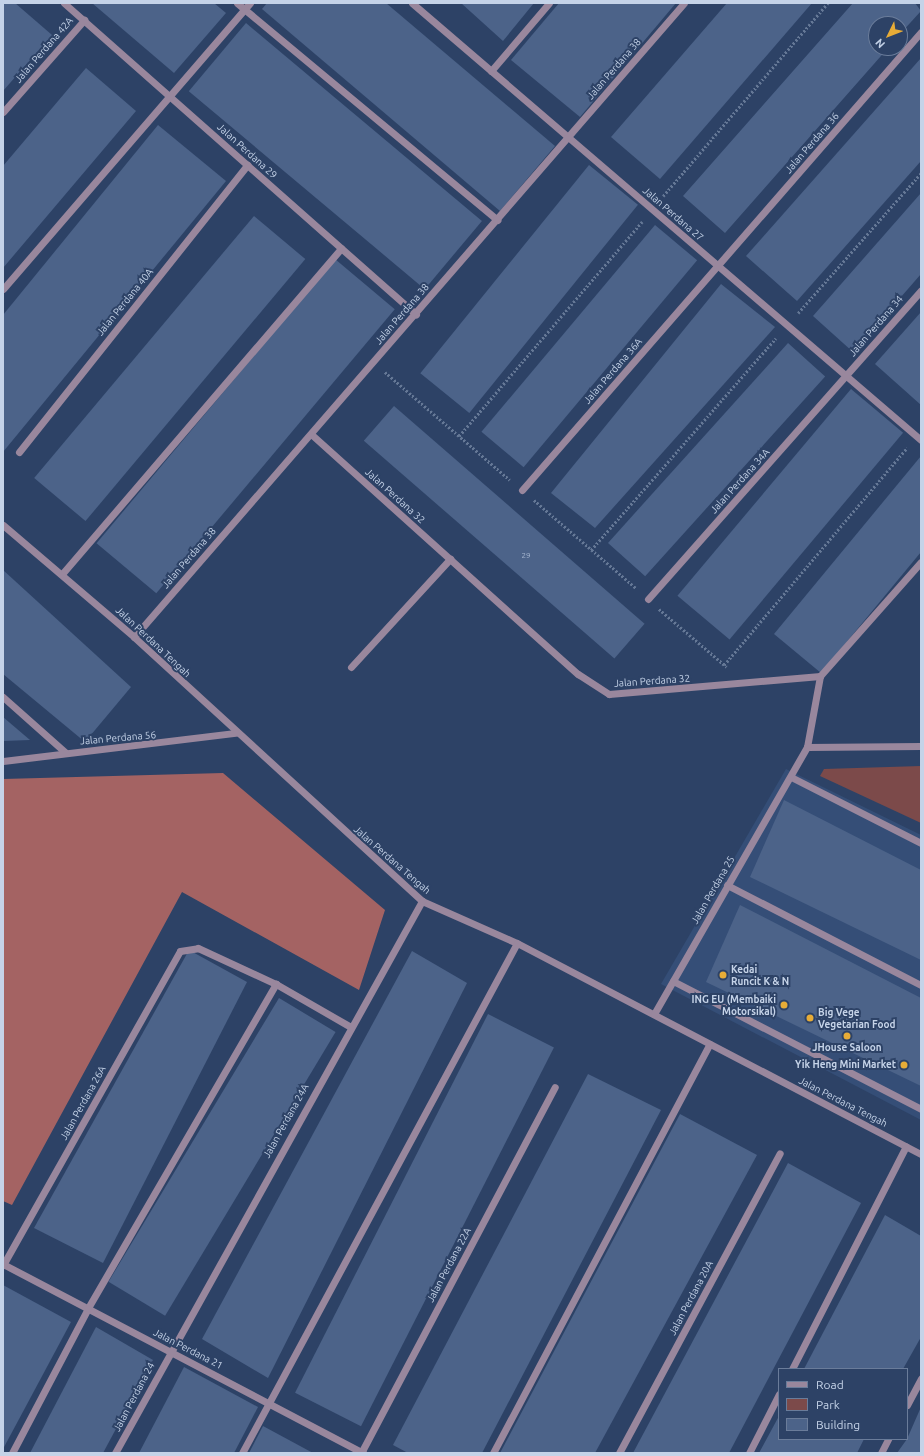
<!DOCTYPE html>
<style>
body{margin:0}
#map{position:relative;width:924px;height:1456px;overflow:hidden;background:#2d4266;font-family:Ubuntu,sans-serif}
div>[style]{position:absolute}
.built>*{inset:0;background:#354e77}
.green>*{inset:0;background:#7c4a4a}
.forest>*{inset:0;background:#a46363}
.building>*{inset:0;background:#4c6389;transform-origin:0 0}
.path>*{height:2.5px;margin-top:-1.25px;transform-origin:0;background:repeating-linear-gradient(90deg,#657896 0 2px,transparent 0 4px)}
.minor>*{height:7px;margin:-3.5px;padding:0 3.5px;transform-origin:3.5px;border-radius:3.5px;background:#99879d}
.dots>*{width:11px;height:11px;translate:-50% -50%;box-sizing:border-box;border:2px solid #2d4266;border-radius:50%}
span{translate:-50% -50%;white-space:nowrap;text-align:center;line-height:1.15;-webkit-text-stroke:4px #2d4266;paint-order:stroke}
.number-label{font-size:8px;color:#a7b7d0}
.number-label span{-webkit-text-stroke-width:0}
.street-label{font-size:10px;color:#c5d3e8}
.poi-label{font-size:10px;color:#c5d3e8;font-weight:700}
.left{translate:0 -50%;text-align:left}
.right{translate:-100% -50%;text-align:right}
.frame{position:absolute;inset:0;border:4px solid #c5d3e8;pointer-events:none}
.legend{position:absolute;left:778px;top:1368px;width:130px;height:72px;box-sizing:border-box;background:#2d4266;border:1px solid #6a7c9a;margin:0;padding:5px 7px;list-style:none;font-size:12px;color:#c5d3e8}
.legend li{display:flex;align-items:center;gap:8px;height:20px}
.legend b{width:20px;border:1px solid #6a7c9a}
.north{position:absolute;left:868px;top:16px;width:40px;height:40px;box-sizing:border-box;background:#2d4266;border:1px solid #6a7c9a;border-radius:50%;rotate:227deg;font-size:11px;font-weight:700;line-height:16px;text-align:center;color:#c5d3e8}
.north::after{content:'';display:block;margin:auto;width:14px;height:18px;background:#e7ac37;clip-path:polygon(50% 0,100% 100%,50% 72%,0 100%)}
</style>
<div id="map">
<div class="built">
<i style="clip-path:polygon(786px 769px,921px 835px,921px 1120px,661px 984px)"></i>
</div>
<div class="green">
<i style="clip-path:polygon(921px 766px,921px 823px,820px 776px,824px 769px)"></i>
</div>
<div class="forest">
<i style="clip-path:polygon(223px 773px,385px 910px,359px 990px,182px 892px,12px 1205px,3px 1201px,3px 779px)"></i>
</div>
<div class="building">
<i style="clip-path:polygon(3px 3px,15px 3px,52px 35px,3px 91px)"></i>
<i style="clip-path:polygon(92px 3px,214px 3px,226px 13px,174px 73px)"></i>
<i style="clip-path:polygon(267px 3px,386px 3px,555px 146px,500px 211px,262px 9px)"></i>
<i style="clip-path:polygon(461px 3px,534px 3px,503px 41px)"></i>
<i style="clip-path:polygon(559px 3px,676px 3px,580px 117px,511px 60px)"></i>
<i style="clip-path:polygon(727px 3px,812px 3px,660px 179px,611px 137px)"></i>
<i style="clip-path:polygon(853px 3px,915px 3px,921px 11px,900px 34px,900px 24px,876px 24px,876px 48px,888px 48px,725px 233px,683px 196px)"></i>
<i style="left:246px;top:23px;width:308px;height:89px;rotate:40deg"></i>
<i style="clip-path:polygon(921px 58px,921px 161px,797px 301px,746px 256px)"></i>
<i style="clip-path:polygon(86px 68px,136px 111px,3px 268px,3px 166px)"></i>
<i style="clip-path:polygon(158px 125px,226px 181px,3px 452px,3px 315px)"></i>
<i style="left:589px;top:165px;width:63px;height:268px;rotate:39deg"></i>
<i style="clip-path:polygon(921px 193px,921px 274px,853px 352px,813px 316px)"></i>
<i style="left:254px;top:216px;width:67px;height:342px;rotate:40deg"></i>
<i style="left:655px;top:225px;width:55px;height:270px;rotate:40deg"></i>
<i style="left:335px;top:259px;width:78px;height:371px;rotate:40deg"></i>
<i style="clip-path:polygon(721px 284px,775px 327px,595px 528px,551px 493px)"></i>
<i style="clip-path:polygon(921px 312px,921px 405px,875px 364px)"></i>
<i style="left:788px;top:343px;width:50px;height:269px;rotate:42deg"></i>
<i style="left:851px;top:389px;width:68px;height:270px;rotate:40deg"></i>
<i style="left:394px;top:406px;width:332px;height:46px;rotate:41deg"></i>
<i style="clip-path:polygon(921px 456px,921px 552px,821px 673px,774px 634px)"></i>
<i style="clip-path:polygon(3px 570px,131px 687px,85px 742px,3px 674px)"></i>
<i style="clip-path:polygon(3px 717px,30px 740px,3px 741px)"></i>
<i style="clip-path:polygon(784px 800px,921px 870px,921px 960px,750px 877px)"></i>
<i style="clip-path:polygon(740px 905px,921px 998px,921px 1086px,706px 982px)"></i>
<i style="clip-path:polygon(189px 950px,247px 982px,103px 1263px,34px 1228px)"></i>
<i style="clip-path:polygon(412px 951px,467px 983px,268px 1378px,202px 1339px)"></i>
<i style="left:279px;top:998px;width:66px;height:331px;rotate:31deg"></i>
<i style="left:488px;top:1014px;width:74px;height:425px;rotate:27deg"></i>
<i style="clip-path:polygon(588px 1074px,661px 1110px,482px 1453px,408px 1453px,393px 1445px)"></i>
<i style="clip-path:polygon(680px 1114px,757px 1155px,595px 1453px,500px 1453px)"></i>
<i style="clip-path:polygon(788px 1163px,861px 1203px,729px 1453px,633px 1453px)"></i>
<i style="clip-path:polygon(885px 1215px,921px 1236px,921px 1337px,903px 1369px,804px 1369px)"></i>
<i style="clip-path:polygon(3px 1285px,71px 1322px,3px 1449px)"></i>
<i style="clip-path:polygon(96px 1327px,153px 1360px,103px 1453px,30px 1453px)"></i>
<i style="clip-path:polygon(184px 1367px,258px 1407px,234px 1453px,139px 1453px)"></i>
<i style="clip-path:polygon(921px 1407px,921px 1453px,897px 1453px,907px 1439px)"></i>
<i style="clip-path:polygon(779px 1416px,779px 1439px,864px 1439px,857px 1453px,759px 1453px)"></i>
<i style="clip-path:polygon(263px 1426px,313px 1453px,249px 1453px)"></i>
</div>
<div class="path">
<i style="left:663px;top:196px;width:254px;rotate:-49.5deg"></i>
<i style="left:798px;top:313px;width:186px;rotate:-48.7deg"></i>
<i style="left:385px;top:372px;width:165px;rotate:40.8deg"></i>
<i style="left:459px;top:436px;width:282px;rotate:-49.5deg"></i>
<i style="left:534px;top:500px;width:135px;rotate:40.8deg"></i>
<i style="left:591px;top:550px;width:281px;rotate:-48.9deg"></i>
<i style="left:659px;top:609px;width:89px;rotate:40.5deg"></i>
<i style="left:724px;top:665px;width:284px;rotate:-49.9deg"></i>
</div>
<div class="minor">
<i style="left:64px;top:3px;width:470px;rotate:41.5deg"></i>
<i style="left:237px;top:3px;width:339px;rotate:39.8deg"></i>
<i style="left:412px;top:3px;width:671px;rotate:40.65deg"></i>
<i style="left:491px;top:71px;width:89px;rotate:-49.5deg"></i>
<i style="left:3px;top:112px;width:123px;rotate:-48.6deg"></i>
<i style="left:3px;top:289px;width:378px;rotate:-49.2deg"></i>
<i style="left:311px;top:434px;width:359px;rotate:42deg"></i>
<i style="left:578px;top:674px;width:37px;rotate:33deg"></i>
<i style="left:609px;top:694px;width:212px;rotate:-4.9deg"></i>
<i style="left:820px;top:676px;width:152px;rotate:-48.5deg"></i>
<i style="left:19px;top:452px;width:367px;rotate:-51.5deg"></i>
<i style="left:522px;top:490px;width:607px;rotate:-48.94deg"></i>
<i style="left:3px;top:525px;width:172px;rotate:40.5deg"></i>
<i style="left:134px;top:637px;width:391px;rotate:42.5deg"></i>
<i style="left:422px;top:901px;width:104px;rotate:23.9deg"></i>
<i style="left:517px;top:943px;width:456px;rotate:27.6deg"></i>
<i style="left:62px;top:574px;width:429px;rotate:-49.4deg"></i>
<i style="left:648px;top:599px;width:412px;rotate:-48.5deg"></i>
<i style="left:134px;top:637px;width:839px;rotate:-49.06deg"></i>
<i style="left:351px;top:667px;width:147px;rotate:-47.5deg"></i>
<i style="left:3px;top:697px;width:84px;rotate:41.6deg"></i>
<i style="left:807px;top:747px;width:114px;rotate:-0.5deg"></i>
<i style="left:3px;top:761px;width:234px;rotate:-6.9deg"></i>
<i style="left:791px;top:777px;width:146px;rotate:26.9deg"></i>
<i style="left:727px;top:885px;width:218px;rotate:27.3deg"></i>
<i style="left:673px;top:981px;width:279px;rotate:27.3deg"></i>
<i style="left:654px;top:1014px;width:308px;rotate:-60.2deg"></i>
<i style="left:807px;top:747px;width:72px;rotate:-79.6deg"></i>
<i style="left:3px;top:1264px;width:407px;rotate:27.7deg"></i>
<i style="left:3px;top:1265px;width:360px;rotate:-60.6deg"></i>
<i style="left:180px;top:951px;width:18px;rotate:-9deg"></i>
<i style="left:198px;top:948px;width:86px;rotate:24.8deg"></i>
<i style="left:276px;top:984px;width:84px;rotate:29.9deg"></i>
<i style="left:792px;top:1369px;width:250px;rotate:-62.9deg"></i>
<i style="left:907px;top:1405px;width:30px;rotate:-62deg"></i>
<i style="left:12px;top:1453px;width:164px;rotate:-62.3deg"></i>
<i style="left:88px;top:1308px;width:375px;rotate:-59.9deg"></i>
<i style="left:115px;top:1453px;width:632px;rotate:-60.92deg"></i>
<i style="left:242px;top:1453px;width:579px;rotate:-61.67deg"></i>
<i style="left:361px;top:1453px;width:414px;rotate:-62.1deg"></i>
<i style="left:493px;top:1453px;width:463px;rotate:-62.1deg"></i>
<i style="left:619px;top:1453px;width:340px;rotate:-61.8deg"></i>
<i style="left:749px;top:1453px;width:66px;rotate:-63deg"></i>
<i style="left:881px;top:1453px;width:16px;rotate:-63deg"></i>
</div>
<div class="dots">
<i style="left:723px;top:975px;background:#e7ac37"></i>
<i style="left:784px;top:1005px;background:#e7ac37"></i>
<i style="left:810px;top:1018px;background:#e7ac37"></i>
<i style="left:847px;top:1036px;background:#e7ac37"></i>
<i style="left:904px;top:1065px;background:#e7ac37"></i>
</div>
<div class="number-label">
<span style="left:526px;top:556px">29</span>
</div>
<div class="street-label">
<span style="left:44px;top:50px;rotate:-49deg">Jalan Perdana 42A</span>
<span style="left:614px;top:69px;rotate:-49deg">Jalan Perdana 38</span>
<span style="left:812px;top:143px;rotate:-49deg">Jalan Perdana 36</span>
<span style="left:247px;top:151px;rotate:42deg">Jalan Perdana 29</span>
<span style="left:673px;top:214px;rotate:41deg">Jalan Perdana 27</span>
<span style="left:125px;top:302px;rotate:-51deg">Jalan Perdana 40A</span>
<span style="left:402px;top:314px;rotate:-49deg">Jalan Perdana 38</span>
<span style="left:876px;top:326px;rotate:-49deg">Jalan Perdana 34</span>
<span style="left:613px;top:371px;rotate:-49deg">Jalan Perdana 36A</span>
<span style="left:740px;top:481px;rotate:-48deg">Jalan Perdana 34A</span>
<span style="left:395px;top:496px;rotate:42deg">Jalan Perdana 32</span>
<span style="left:189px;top:558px;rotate:-49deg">Jalan Perdana 38</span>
<span style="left:153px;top:642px;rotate:43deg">Jalan Perdana Tengah</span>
<span style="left:652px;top:681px;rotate:-4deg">Jalan Perdana 32</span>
<span style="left:118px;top:738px;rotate:-5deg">Jalan Perdana 56</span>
<span style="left:392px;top:860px;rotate:41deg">Jalan Perdana Tengah</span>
<span style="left:713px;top:890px;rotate:-60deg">Jalan Perdana 25</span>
<span style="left:843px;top:1102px;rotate:27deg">Jalan Perdana Tengah</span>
<span style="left:83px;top:1103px;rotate:-61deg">Jalan Perdana 26A</span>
<span style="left:286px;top:1121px;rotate:-61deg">Jalan Perdana 24A</span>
<span style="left:449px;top:1265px;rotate:-62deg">Jalan Perdana 22A</span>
<span style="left:691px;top:1298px;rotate:-62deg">Jalan Perdana 20A</span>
<span style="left:188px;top:1349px;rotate:27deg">Jalan Perdana 21</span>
<span style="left:134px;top:1397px;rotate:-62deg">Jalan Perdana 24</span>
</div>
<div class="poi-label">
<span class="left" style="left:731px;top:975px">Kedai<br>Runcit K &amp; N</span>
<span class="right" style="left:776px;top:1005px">ING EU (Membaiki<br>Motorsikal)</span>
<span class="left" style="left:818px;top:1018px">Big Vege<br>Vegetarian Food</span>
<span style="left:847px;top:1048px">JHouse Saloon</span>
<span class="right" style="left:896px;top:1065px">Yik Heng Mini Market</span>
</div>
<div class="frame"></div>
<ul class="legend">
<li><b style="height:5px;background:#99879d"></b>Road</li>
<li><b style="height:11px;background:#7c4a4a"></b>Park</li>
<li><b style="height:11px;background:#4c6389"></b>Building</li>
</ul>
<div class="north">N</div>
</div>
